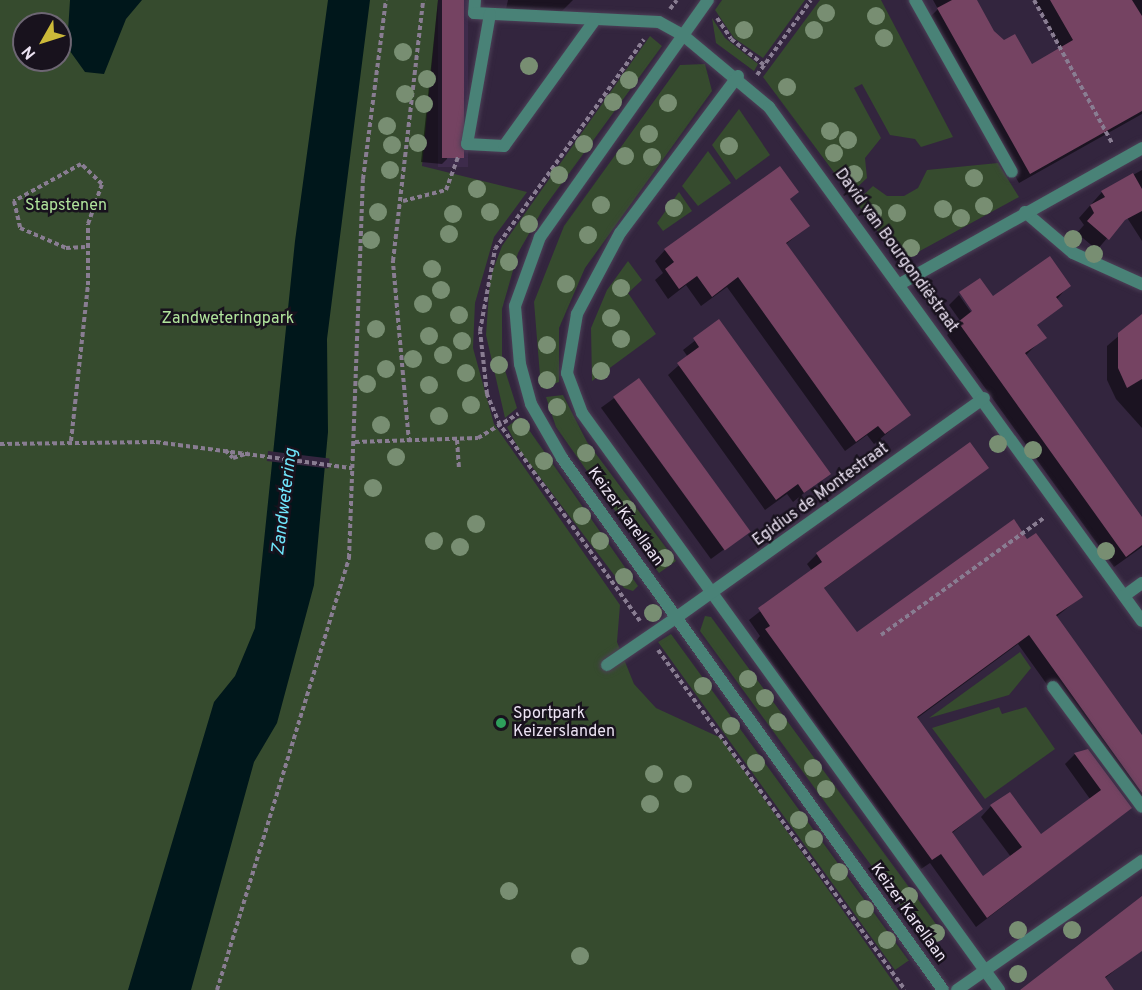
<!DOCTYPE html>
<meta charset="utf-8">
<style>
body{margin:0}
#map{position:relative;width:1142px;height:990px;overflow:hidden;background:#33253e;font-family:Overpass,sans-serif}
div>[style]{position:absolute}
.built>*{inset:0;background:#3d2b4b;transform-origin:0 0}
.green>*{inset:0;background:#364b2e}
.water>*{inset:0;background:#00171b}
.pier>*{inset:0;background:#33253e;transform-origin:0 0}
.shadow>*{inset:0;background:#0007;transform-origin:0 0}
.building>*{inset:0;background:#754362;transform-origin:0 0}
.path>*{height:4px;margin-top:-2px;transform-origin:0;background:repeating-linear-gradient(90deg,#897d92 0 4.5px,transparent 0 7.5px)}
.roads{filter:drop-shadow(0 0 2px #4d4057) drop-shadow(0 0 2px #4d4057)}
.service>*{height:12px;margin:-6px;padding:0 6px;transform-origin:6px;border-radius:6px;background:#498277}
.minor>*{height:12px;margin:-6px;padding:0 6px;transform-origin:6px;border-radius:6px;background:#498277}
.tertiary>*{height:12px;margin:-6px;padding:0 6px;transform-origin:6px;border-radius:6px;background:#498277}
.trees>*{width:18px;height:18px;margin:-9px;border-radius:50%;background:#788e72}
.dots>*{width:16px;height:16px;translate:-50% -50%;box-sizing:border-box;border:3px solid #18121d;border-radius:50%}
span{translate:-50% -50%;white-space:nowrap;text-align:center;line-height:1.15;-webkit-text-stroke:5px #18121d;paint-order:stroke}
.park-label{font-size:16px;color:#b0e49c}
.street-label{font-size:16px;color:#ece3f3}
.poi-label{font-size:16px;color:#ece3f3}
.left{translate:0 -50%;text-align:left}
.water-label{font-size:18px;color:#6fe5fb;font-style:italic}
.north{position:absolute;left:12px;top:12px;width:60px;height:60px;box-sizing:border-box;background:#18121d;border:2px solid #6d6673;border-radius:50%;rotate:231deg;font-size:16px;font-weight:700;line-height:24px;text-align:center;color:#ece3f3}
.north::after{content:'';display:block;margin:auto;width:21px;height:27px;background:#ccb939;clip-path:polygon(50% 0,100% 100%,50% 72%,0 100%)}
</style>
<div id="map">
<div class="built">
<i style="left:438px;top:0;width:30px;height:167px"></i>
</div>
<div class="green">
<i style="clip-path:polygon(evenodd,0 0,438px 0,422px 166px,527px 192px,494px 237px,475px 303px,473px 348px,494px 424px,620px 605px,617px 642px,634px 684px,656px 708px,721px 738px,899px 990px,0 990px,0 0,24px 24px,60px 24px,60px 60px,24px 60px,24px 24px)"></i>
<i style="clip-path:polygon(722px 0,805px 0,763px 58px,734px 38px,715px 10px)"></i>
<i style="clip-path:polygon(820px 0,881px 0,953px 137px,921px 147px,915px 139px,890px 135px,862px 84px,854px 88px,881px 138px,865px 158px,867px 178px,850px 194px,763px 77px)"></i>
<i style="clip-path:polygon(712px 18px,725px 38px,758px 64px,754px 71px,716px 43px)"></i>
<i style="clip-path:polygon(650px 36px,662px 46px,543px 209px,518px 253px,502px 309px,502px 361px,517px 408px,505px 418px,486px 335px,490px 278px,502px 246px)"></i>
<i style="clip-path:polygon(705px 64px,712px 91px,585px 268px,559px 328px,559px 382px,541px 388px,534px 302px,564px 226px,680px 65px)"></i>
<i style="clip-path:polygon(739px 109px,770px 155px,736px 180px,712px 145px)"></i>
<i style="clip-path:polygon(708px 151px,731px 183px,698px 206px,682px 186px)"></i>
<i style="clip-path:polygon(998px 163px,1019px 197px,907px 258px,893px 252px,856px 202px,873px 186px,887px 196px,904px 196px,918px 188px,927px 170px)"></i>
<i style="clip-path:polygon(679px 192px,692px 211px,663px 231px,657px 223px)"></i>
<i style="clip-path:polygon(628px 261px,642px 280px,628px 293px,656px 334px,592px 381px,591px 328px,607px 290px)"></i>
<i style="clip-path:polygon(563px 395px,587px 442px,676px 561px,659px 573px,556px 427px,546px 397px)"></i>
<i style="clip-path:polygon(520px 417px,638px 586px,633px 591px,624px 588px,520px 451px,507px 427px)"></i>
<i style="clip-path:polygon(705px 616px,711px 617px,944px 935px,930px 946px,700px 631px)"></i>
<i style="clip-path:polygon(671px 634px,909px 961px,908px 961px,895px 970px,658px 642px)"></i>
<i style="clip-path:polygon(1020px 652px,1031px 668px,1009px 695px,929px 718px)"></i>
<i style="clip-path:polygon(999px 707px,1002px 714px,1026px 707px,1055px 749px,985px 799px,932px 728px)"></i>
</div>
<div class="water">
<i style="clip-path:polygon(70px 0,142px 0,126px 19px,104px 74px,85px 72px,67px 47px)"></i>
<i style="clip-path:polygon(328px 0,370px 0,327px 339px,328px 432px,314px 585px,277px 723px,254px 762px,191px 990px,128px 990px,214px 702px,235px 676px,255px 628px,295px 241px)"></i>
</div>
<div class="pier">
<i style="left:268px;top:451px;width:62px;height:10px;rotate:7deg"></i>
</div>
<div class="shadow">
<i style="clip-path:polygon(438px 0,463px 0,447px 159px,442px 164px,421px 162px)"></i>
<i style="clip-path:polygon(508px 0,573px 0,558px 15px,506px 9px)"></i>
<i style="clip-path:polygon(933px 0,975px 0,993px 32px,1031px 66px,1061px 49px,1035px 0,1142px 0,1142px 114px,1019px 183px,927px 20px,938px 9px)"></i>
<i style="clip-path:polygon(779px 168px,797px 192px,789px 200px,808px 226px,785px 245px,909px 415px,874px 444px,867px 435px,845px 451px,727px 287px,701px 306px,686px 285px,668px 299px,655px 280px,663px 273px,655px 261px,665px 250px)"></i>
<i style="clip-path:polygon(1142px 170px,1142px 241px,1126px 216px,1097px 250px,1077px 233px,1084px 225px,1079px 218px,1102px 192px)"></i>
<i style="clip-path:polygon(1069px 285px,1035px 325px,1039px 342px,1025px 356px,1142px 519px,1142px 547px,1114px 567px,947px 335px,961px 322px,949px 305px,959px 295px,975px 318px,993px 298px)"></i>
<i style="clip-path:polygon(1142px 316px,1142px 428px,1116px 399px,1107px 380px,1107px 346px)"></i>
<i style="clip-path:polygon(719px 322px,829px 473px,793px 502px,787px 494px,765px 510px,668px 375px,688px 357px,683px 350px)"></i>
<i style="left:639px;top:380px;width:187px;height:47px;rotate:54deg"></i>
<i style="clip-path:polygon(987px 468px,823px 589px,856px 634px,1027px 542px,1081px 597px,1056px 617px,1142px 737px,1142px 800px,1134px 806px,1018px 644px,916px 719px,981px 809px,951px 834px,983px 878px,1011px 857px,981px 817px,991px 806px,1041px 836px,1090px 799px,1065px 764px,1075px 754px,1088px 750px,1119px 817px,976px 927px,930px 863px,921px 869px,756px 641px,760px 636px,749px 620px,812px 571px,807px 564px,817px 554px)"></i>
<i style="clip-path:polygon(1142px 900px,1142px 938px,1135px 954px,1104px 979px,1112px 990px,1024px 990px)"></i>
</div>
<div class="building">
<i style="left:442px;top:0;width:22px;height:158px"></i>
<i style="clip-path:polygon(952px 0,977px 0,994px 31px,1004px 40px,1015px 34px,1032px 64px,1073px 40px,1050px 0,1132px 0,1142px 16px,1142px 111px,1030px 174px,937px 8px)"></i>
<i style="clip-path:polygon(780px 166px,799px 192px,790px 199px,810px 226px,786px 243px,911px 415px,885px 434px,878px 426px,856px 442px,738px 277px,712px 297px,697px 276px,679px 289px,665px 269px,674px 262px,664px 249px)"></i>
<i style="clip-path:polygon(1133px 173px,1142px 189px,1142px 211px,1125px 220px,1109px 240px,1087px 221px,1094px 213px,1090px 205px,1105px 197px,1101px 191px)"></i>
<i style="clip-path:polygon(1050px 256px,1071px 286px,1056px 297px,1063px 306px,1037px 325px,1047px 338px,1025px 353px,1142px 517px,1142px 545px,1126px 557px,958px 322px,972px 311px,959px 292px,980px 278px,993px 296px)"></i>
<i style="clip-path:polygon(1142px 314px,1142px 379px,1127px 388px,1118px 368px,1118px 333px)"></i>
<i style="clip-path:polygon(719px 319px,831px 474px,804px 493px,798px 484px,776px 500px,677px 363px,699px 347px,693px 338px)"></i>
<i style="left:639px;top:378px;width:190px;height:32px;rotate:54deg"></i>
<i style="clip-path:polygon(970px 442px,989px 468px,824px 588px,857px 632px,1014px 519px,1027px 539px,1036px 533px,1083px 597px,1056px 615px,1142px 735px,1142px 793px,1029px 635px,917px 717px,983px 809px,952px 832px,983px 876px,1022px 847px,990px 805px,1010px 792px,1041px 834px,1101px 790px,1074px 753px,1088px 749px,1132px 808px,987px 918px,941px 854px,932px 860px,765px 629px,770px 626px,758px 608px,822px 562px,816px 553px)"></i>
<i style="clip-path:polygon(1142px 896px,1142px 951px,1105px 977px,1114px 990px,1020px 990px)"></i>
</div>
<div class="path">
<i style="left:1034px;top:0;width:163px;rotate:61.4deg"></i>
<i style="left:670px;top:9px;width:11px;rotate:-52deg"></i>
<i style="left:717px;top:18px;width:25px;rotate:56deg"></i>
<i style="left:731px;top:39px;width:42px;rotate:38.2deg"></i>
<i style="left:757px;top:75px;width:92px;rotate:-54.2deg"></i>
<i style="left:403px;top:201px;width:44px;rotate:-14.3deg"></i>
<i style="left:446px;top:190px;width:35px;rotate:-70deg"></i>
<i style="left:457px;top:440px;width:30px;rotate:86deg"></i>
<i style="left:71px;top:441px;width:157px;rotate:-83.8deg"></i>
<i style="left:88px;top:285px;width:61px;rotate:-90deg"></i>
<i style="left:88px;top:224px;width:42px;rotate:-70.7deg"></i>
<i style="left:102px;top:184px;width:29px;rotate:-136deg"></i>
<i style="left:81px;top:164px;width:77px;rotate:151.1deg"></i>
<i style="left:14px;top:201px;width:28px;rotate:77deg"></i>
<i style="left:20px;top:228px;width:50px;rotate:23.5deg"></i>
<i style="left:66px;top:248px;width:19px;rotate:-3deg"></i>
<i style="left:355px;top:442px;width:123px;rotate:-1.9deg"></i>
<i style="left:478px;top:438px;width:47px;rotate:-31deg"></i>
<i style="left:409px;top:442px;width:182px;rotate:-95.1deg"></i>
<i style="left:393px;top:261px;width:263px;rotate:-83.4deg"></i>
<i style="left:0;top:444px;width:156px;rotate:-0.7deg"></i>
<i style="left:156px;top:442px;width:198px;rotate:7.6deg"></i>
<i style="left:225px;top:450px;width:11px;rotate:45deg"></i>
<i style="left:233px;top:458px;width:16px;rotate:-18deg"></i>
<i style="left:640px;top:621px;width:241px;rotate:-125.5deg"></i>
<i style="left:500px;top:425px;width:34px;rotate:-113deg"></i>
<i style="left:487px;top:394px;width:63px;rotate:-96.3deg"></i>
<i style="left:480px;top:331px;width:83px;rotate:-79.6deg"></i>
<i style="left:495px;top:249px;width:257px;rotate:-54.6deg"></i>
<i style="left:881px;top:635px;width:202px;rotate:-35.7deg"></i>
<i style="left:658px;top:650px;width:420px;rotate:54deg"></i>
<i style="left:217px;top:990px;width:452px;rotate:-73deg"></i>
<i style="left:349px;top:558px;width:379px;rotate:-87.9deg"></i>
<i style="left:363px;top:179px;width:180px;rotate:-82.7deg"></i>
</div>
<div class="roads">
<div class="service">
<i style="left:475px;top:0;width:13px;rotate:94deg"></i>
<i style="left:474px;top:13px;width:185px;rotate:2.8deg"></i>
<i style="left:659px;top:22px;width:29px;rotate:29deg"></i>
<i style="left:490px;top:14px;width:132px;rotate:100deg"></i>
<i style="left:467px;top:144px;width:37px;rotate:3deg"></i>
<i style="left:504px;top:146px;width:155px;rotate:-54.2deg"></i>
<i style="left:607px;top:665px;width:85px;rotate:-34.4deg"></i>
<i style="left:1053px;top:687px;width:149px;rotate:53.4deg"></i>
</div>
<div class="minor">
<i style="left:915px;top:0;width:197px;rotate:60.6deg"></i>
<i style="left:684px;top:36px;width:111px;rotate:39.9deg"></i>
<i style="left:769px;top:107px;width:635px;rotate:54.03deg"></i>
<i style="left:738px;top:76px;width:196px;rotate:126.9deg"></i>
<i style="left:620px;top:233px;width:92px;rotate:118deg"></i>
<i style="left:577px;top:314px;width:60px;rotate:99.6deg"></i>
<i style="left:567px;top:373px;width:43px;rotate:69.4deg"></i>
<i style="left:582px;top:413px;width:712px;rotate:54.14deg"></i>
<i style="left:1025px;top:212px;width:63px;rotate:40.5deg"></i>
<i style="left:1073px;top:253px;width:76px;rotate:24.2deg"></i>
<i style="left:900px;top:284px;width:278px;rotate:-29.3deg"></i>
<i style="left:1124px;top:596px;width:22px;rotate:-36deg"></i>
<i style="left:677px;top:617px;width:377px;rotate:-35.5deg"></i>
<i style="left:957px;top:990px;width:226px;rotate:-34.9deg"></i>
</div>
<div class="tertiary">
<i style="left:708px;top:0;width:291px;rotate:125.3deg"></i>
<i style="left:540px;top:237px;width:73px;rotate:109.9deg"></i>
<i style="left:515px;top:306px;width:58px;rotate:85.1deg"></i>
<i style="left:520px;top:364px;width:41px;rotate:74.6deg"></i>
<i style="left:531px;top:404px;width:62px;rotate:60.1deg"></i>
<i style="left:562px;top:458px;width:654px;rotate:54.39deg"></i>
</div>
</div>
<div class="trees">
<i style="left:826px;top:13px"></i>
<i style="left:876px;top:16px"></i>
<i style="left:744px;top:30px"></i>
<i style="left:814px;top:30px"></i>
<i style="left:884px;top:38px"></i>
<i style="left:403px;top:52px"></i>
<i style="left:529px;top:66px"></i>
<i style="left:427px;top:79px"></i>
<i style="left:629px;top:80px"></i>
<i style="left:787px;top:87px"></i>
<i style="left:405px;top:94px"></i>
<i style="left:613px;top:102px"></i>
<i style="left:668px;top:103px"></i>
<i style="left:424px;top:104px"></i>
<i style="left:387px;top:126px"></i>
<i style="left:830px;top:131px"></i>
<i style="left:649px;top:134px"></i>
<i style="left:848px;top:140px"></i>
<i style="left:418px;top:143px"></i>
<i style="left:584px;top:144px"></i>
<i style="left:392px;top:145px"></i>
<i style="left:729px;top:146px"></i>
<i style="left:834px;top:153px"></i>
<i style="left:625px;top:156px"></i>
<i style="left:652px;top:157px"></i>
<i style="left:390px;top:170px"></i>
<i style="left:854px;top:174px"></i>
<i style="left:559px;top:175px"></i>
<i style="left:974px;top:178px"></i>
<i style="left:477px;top:189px"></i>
<i style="left:601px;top:205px"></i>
<i style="left:984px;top:206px"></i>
<i style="left:674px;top:208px"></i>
<i style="left:943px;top:209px"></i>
<i style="left:378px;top:212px"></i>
<i style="left:490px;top:212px"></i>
<i style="left:873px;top:213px"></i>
<i style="left:897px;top:213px"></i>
<i style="left:453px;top:214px"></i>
<i style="left:961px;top:218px"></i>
<i style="left:529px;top:224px"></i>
<i style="left:449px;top:234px"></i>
<i style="left:588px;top:235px"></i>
<i style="left:1073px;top:239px"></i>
<i style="left:371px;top:240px"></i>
<i style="left:911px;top:248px"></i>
<i style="left:1094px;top:254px"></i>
<i style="left:509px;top:262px"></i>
<i style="left:432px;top:269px"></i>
<i style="left:566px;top:284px"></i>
<i style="left:621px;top:288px"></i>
<i style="left:441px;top:290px"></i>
<i style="left:423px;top:304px"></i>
<i style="left:459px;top:315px"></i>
<i style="left:611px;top:318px"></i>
<i style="left:376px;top:329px"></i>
<i style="left:429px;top:336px"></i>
<i style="left:621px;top:339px"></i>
<i style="left:462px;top:341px"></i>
<i style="left:547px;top:345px"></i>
<i style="left:443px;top:355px"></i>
<i style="left:413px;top:359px"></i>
<i style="left:499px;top:365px"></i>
<i style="left:386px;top:369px"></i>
<i style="left:601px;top:371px"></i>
<i style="left:466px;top:373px"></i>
<i style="left:547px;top:380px"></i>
<i style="left:367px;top:384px"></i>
<i style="left:429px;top:385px"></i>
<i style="left:471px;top:405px"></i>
<i style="left:557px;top:407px"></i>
<i style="left:439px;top:416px"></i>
<i style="left:381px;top:425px"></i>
<i style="left:521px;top:427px"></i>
<i style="left:998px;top:444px"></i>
<i style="left:1033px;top:450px"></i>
<i style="left:586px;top:453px"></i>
<i style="left:396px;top:457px"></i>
<i style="left:544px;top:461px"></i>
<i style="left:373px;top:488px"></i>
<i style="left:627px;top:509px"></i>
<i style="left:582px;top:516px"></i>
<i style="left:476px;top:524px"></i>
<i style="left:434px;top:541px"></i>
<i style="left:600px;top:541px"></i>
<i style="left:460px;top:547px"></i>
<i style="left:1106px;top:551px"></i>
<i style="left:665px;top:558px"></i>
<i style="left:624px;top:577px"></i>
<i style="left:653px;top:613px"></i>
<i style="left:748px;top:679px"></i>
<i style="left:703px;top:686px"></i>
<i style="left:765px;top:698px"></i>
<i style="left:778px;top:722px"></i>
<i style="left:731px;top:726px"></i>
<i style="left:756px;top:763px"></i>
<i style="left:813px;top:768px"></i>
<i style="left:654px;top:774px"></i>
<i style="left:683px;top:784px"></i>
<i style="left:826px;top:789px"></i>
<i style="left:650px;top:804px"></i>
<i style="left:799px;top:820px"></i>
<i style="left:814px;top:839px"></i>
<i style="left:839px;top:872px"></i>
<i style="left:509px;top:891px"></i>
<i style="left:909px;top:896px"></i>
<i style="left:865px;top:909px"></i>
<i style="left:1018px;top:930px"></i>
<i style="left:1072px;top:930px"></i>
<i style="left:936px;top:933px"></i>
<i style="left:887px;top:940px"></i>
<i style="left:580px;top:956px"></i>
<i style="left:1018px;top:974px"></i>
</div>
<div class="dots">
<i style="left:501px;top:723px;background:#2e9e5b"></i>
</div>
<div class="park-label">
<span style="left:66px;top:206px">Stapstenen</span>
<span style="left:228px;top:319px">Zandweteringpark</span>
</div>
<div class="street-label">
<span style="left:896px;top:251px;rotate:54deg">David van Bourgondiëstraat</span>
<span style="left:821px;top:495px;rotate:-36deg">Egidius de Montestraat</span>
<span style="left:625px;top:517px;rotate:54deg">Keizer Karellaan</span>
<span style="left:908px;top:913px;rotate:54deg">Keizer Karellaan</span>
</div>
<div class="poi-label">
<span class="left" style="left:513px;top:723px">Sportpark<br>Keizerslanden</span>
</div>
<div class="water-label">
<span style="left:286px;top:502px;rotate:-83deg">Zandwetering</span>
</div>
<div class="north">N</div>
</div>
